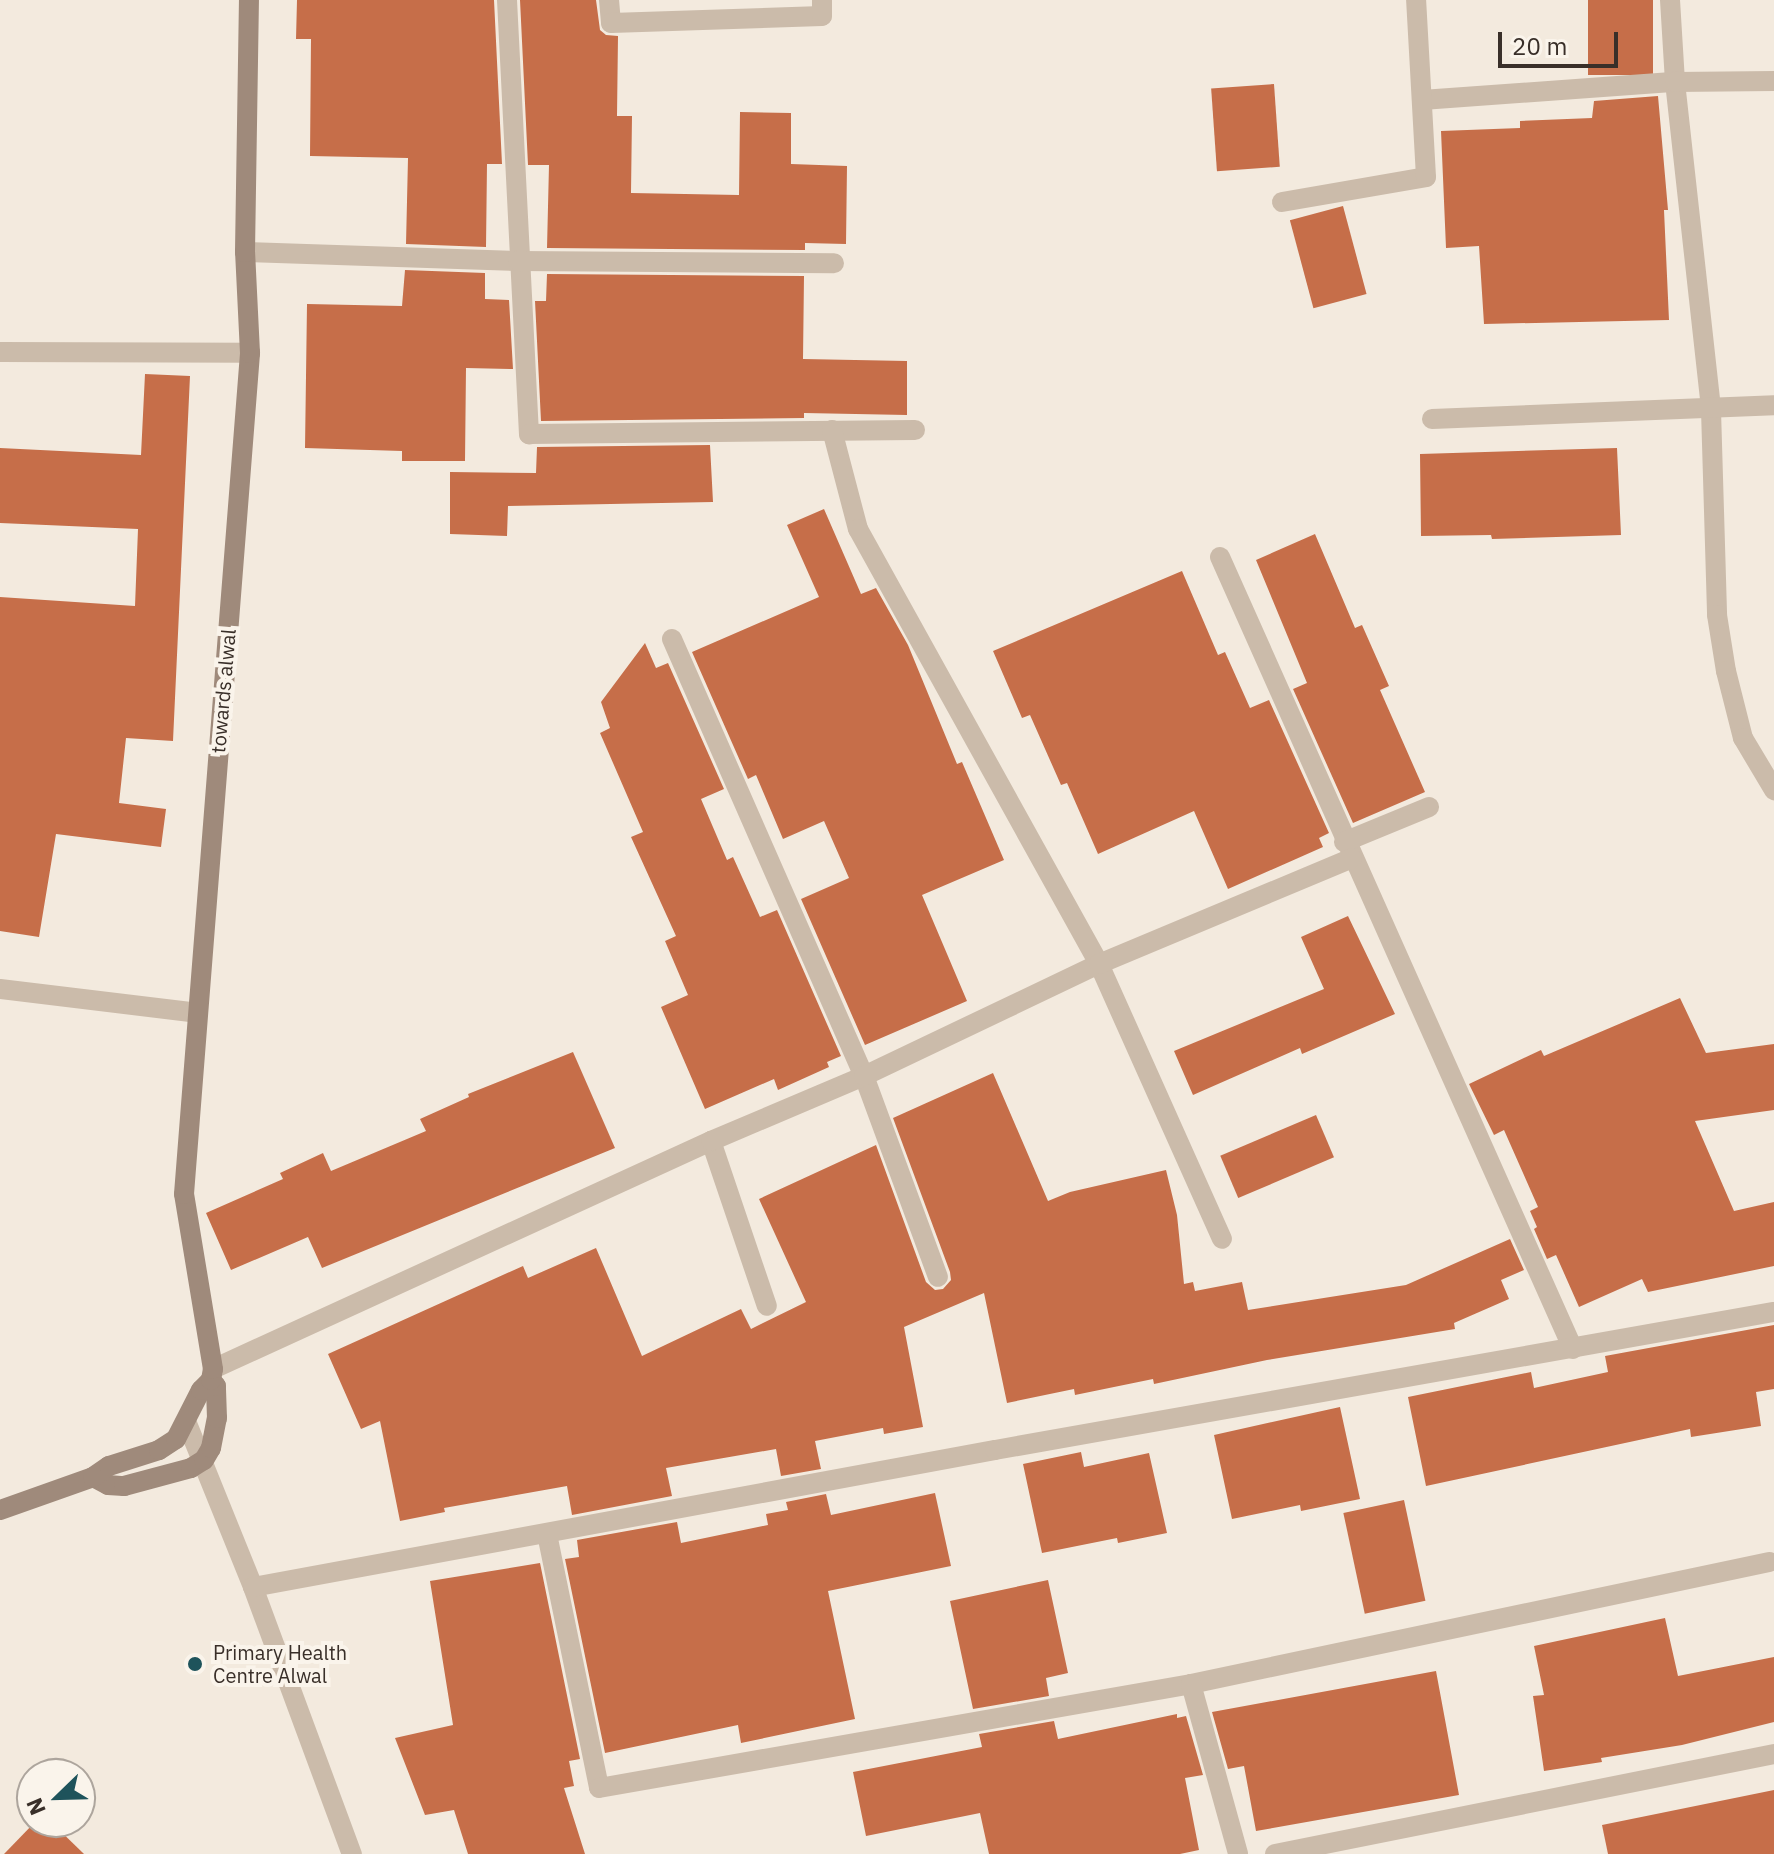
<!DOCTYPE html>
<style>
body{margin:0}
#map{position:relative;width:1774px;height:1854px;overflow:hidden;background:#f3eade;font-family:"IBM Plex Sans",sans-serif}
div>[style]{position:absolute}
.building>*{inset:0;background:#c66e49;transform-origin:0 0}
.minor>*{height:20px;margin:-10px;padding:0 10px;transform-origin:10px;border-radius:10px;background:#cbbbaa}
.secondary>*{height:20px;margin:-10px;padding:0 10px;transform-origin:10px;border-radius:10px;background:#9f8a7b}
.dots>*{width:22px;height:22px;translate:-50% -50%;box-sizing:border-box;border:4px solid #faf4eb;border-radius:50%}
span{translate:-50% -50%;white-space:nowrap;text-align:center;line-height:1.15;-webkit-text-stroke:8px #faf4eb;paint-order:stroke}
.street-label{font-size:20px;color:#392f29}
.poi-label{font-size:20px;color:#392f29}
.left{translate:0 -50%;text-align:left}
.north{position:absolute;left:16px;top:1758px;width:80px;height:80px;box-sizing:border-box;background:#faf4eb;border:2px solid #ada59d;border-radius:50%;rotate:247deg;font-size:22px;font-weight:700;line-height:32px;text-align:center;color:#392f29}
.north::after{content:'';display:block;margin:auto;width:28px;height:36px;background:#1e535b;clip-path:polygon(50% 0,100% 100%,50% 72%,0 100%)}
.scale{position:absolute;left:1498px;top:32px;width:120px;height:36px;box-sizing:border-box;border:4px solid #392f29;border-top:0;padding-left:10px;font-size:24px;line-height:28px;white-space:nowrap;color:#392f29;-webkit-text-stroke:6px #faf4eb;paint-order:stroke}
</style>
<div id="map">
<div class="building">
<i style="clip-path:polygon(297px 0,494px 0,502px 164px,487px 164px,486px 247px,406px 244px,408px 158px,310px 156px,311px 39px,296px 39px)"></i>
<i style="clip-path:polygon(520px 0,596px 0,600px 30px,606px 35px,618px 36px,617px 116px,632px 116px,631px 193px,739px 195px,740px 112px,791px 113px,791px 164px,847px 166px,846px 244px,805px 243px,805px 250px,547px 248px,549px 165px,528px 165px)"></i>
<i style="left:1588px;top:0;width:65px;height:75px"></i>
<i style="left:1274px;top:84px;width:83px;height:63px;rotate:86deg"></i>
<i style="clip-path:polygon(1658px 96px,1668px 210px,1664px 210px,1669px 320px,1484px 324px,1479px 246px,1446px 248px,1441px 131px,1520px 128px,1520px 121px,1592px 118px,1594px 101px)"></i>
<i style="left:1343px;top:206px;width:91px;height:55px;rotate:75deg"></i>
<i style="clip-path:polygon(405px 270px,485px 273px,485px 299px,509px 300px,513px 369px,466px 368px,465px 461px,402px 461px,402px 451px,305px 448px,307px 304px,402px 306px)"></i>
<i style="clip-path:polygon(547px 274px,804px 276px,803px 359px,907px 361px,907px 415px,804px 413px,804px 418px,541px 421px,535px 301px,546px 301px)"></i>
<i style="clip-path:polygon(145px 374px,190px 376px,173px 741px,126px 738px,119px 803px,166px 809px,161px 847px,56px 834px,39px 937px,0 931px,0 597px,135px 606px,138px 529px,0 523px,0 448px,141px 455px)"></i>
<i style="clip-path:polygon(710px 445px,713px 502px,508px 506px,507px 536px,450px 534px,450px 472px,536px 473px,537px 447px)"></i>
<i style="clip-path:polygon(1617px 448px,1621px 535px,1492px 539px,1491px 535px,1421px 536px,1420px 454px)"></i>
<i style="clip-path:polygon(824px 509px,861px 594px,876px 588px,908px 645px,957px 764px,962px 762px,1004px 860px,922px 895px,967px 1001px,865px 1045px,801px 899px,849px 878px,824px 821px,783px 839px,756px 775px,748px 779px,692px 652px,819px 597px,787px 525px)"></i>
<i style="clip-path:polygon(1315px 534px,1355px 628px,1362px 625px,1389px 686px,1380px 690px,1425px 792px,1353px 823px,1293px 689px,1307px 683px,1256px 560px)"></i>
<i style="clip-path:polygon(1182px 571px,1218px 655px,1225px 652px,1250px 708px,1269px 700px,1329px 833px,1319px 838px,1323px 847px,1228px 889px,1194px 811px,1098px 854px,1067px 783px,1061px 785px,1030px 715px,1022px 718px,993px 651px)"></i>
<i style="clip-path:polygon(645px 643px,656px 668px,668px 663px,724px 789px,701px 799px,727px 860px,733px 857px,760px 917px,777px 910px,841px 1056px,827px 1062px,829px 1067px,778px 1090px,774px 1079px,705px 1109px,661px 1007px,688px 995px,665px 941px,676px 936px,631px 837px,643px 832px,600px 733px,610px 728px,601px 702px)"></i>
<i style="clip-path:polygon(1348px 916px,1395px 1014px,1302px 1054px,1300px 1048px,1193px 1095px,1174px 1051px,1324px 989px,1301px 937px)"></i>
<i style="clip-path:polygon(1680px 998px,1706px 1053px,1774px 1044px,1774px 1110px,1695px 1121px,1734px 1211px,1774px 1202px,1774px 1266px,1648px 1292px,1642px 1279px,1579px 1307px,1556px 1255px,1547px 1259px,1534px 1229px,1537px 1227px,1530px 1211px,1538px 1207px,1504px 1130px,1494px 1135px,1469px 1084px,1541px 1050px,1544px 1056px)"></i>
<i style="clip-path:polygon(573px 1052px,615px 1148px,322px 1268px,308px 1237px,231px 1270px,206px 1213px,283px 1179px,280px 1173px,323px 1153px,331px 1171px,426px 1131px,420px 1119px,469px 1097px,468px 1094px)"></i>
<i style="clip-path:polygon(993px 1073px,1048px 1201px,1070px 1192px,1166px 1170px,1177px 1215px,1184px 1284px,1193px 1282px,1195px 1291px,1242px 1282px,1248px 1310px,1406px 1285px,1510px 1239px,1524px 1270px,1501px 1280px,1509px 1299px,1454px 1323px,1455px 1329px,1267px 1360px,1154px 1384px,1153px 1379px,1075px 1395px,1074px 1389px,1007px 1403px,984px 1293px,904px 1327px,923px 1427px,884px 1434px,883px 1428px,815px 1441px,821px 1469px,781px 1476px,776px 1449px,666px 1468px,672px 1496px,572px 1515px,567px 1486px,444px 1508px,445px 1512px,400px 1521px,380px 1421px,361px 1429px,328px 1354px,523px 1266px,528px 1278px,596px 1248px,642px 1356px,741px 1309px,751px 1329px,806px 1302px,759px 1199px,876px 1145px,926px 1282px,935px 1290px,943px 1289px,951px 1280px,950px 1272px,893px 1118px)"></i>
<i style="left:1316px;top:1115px;width:46px;height:104px;rotate:67deg"></i>
<i style="clip-path:polygon(1774px 1325px,1774px 1389px,1756px 1392px,1761px 1426px,1691px 1437px,1690px 1429px,1426px 1486px,1408px 1397px,1531px 1372px,1534px 1388px,1608px 1372px,1605px 1356px)"></i>
<i style="clip-path:polygon(1340px 1407px,1360px 1499px,1301px 1511px,1300px 1505px,1232px 1519px,1214px 1435px)"></i>
<i style="clip-path:polygon(1081px 1452px,1084px 1467px,1149px 1453px,1167px 1533px,1118px 1543px,1117px 1538px,1042px 1553px,1023px 1464px)"></i>
<i style="clip-path:polygon(935px 1493px,951px 1566px,828px 1591px,855px 1719px,741px 1743px,738px 1725px,605px 1753px,565px 1559px,579px 1557px,577px 1540px,677px 1522px,681px 1543px,768px 1525px,766px 1514px,788px 1510px,786px 1502px,826px 1494px,831px 1515px)"></i>
<i style="left:1404px;top:1500px;width:103px;height:62px;rotate:78deg"></i>
<i style="clip-path:polygon(540px 1563px,580px 1759px,569px 1761px,574px 1786px,564px 1788px,585px 1854px,468px 1854px,454px 1810px,425px 1815px,395px 1738px,453px 1725px,430px 1581px)"></i>
<i style="clip-path:polygon(1048px 1580px,1068px 1673px,1046px 1678px,1049px 1696px,973px 1709px,950px 1601px)"></i>
<i style="clip-path:polygon(1665px 1618px,1678px 1676px,1774px 1657px,1774px 1722px,1682px 1745px,1601px 1758px,1602px 1762px,1544px 1771px,1533px 1696px,1544px 1695px,1534px 1646px)"></i>
<i style="clip-path:polygon(1436px 1671px,1459px 1795px,1256px 1831px,1244px 1766px,1228px 1769px,1212px 1712px)"></i>
<i style="clip-path:polygon(1177px 1714px,1177px 1718px,1186px 1716px,1203px 1775px,1185px 1778px,1199px 1850px,1180px 1854px,989px 1854px,980px 1813px,866px 1836px,853px 1772px,982px 1747px,979px 1734px,1054px 1721px,1058px 1739px)"></i>
<i style="clip-path:polygon(1774px 1790px,1774px 1854px,1608px 1854px,1602px 1825px)"></i>
<i style="clip-path:polygon(35px 1822px,51px 1822px,84px 1854px,4px 1854px)"></i>
</div>
<div class="minor">
<i style="left:507px;top:0;width:435px;rotate:87.1deg"></i>
<i style="left:529px;top:434px;width:386px;rotate:-0.6deg"></i>
<i style="left:609px;top:0;width:23px;rotate:85deg"></i>
<i style="left:611px;top:23px;width:211px;rotate:-1.9deg"></i>
<i style="left:822px;top:16px;width:16px;rotate:-90deg"></i>
<i style="left:1670px;top:0;width:82px;rotate:86.5deg"></i>
<i style="left:1675px;top:82px;width:330px;rotate:83.7deg"></i>
<i style="left:1711px;top:410px;width:205px;rotate:88.3deg"></i>
<i style="left:1717px;top:615px;width:57px;rotate:80.9deg"></i>
<i style="left:1726px;top:671px;width:69px;rotate:75.8deg"></i>
<i style="left:1743px;top:738px;width:61px;rotate:59.2deg"></i>
<i style="left:1422px;top:100px;width:254px;rotate:-4.1deg"></i>
<i style="left:1675px;top:82px;width:99px;rotate:-0.6deg"></i>
<i style="left:1282px;top:202px;width:146px;rotate:-9.8deg"></i>
<i style="left:1426px;top:177px;width:177px;rotate:-93.2deg"></i>
<i style="left:245px;top:252px;width:273px;rotate:1.9deg"></i>
<i style="left:518px;top:261px;width:316px;rotate:0.4deg"></i>
<i style="left:0;top:352px;width:250px;rotate:0.2deg"></i>
<i style="left:1432px;top:419px;width:342px;rotate:-2.3deg"></i>
<i style="left:832px;top:430px;width:102px;rotate:75.3deg"></i>
<i style="left:858px;top:529px;width:497px;rotate:61deg"></i>
<i style="left:1099px;top:964px;width:301px;rotate:65.9deg"></i>
<i style="left:1220px;top:557px;width:867px;rotate:65.98deg"></i>
<i style="left:672px;top:639px;width:477px;rotate:66.3deg"></i>
<i style="left:864px;top:1076px;width:214px;rotate:69.8deg"></i>
<i style="left:1344px;top:842px;width:92px;rotate:-22.4deg"></i>
<i style="left:0;top:989px;width:198px;rotate:6.9deg"></i>
<i style="left:711px;top:1141px;width:174px;rotate:71.3deg"></i>
<i style="left:213px;top:1369px;width:548px;rotate:-24.6deg"></i>
<i style="left:711px;top:1141px;width:166px;rotate:-23deg"></i>
<i style="left:864px;top:1076px;width:260px;rotate:-25.5deg"></i>
<i style="left:1099px;top:964px;width:274px;rotate:-22.7deg"></i>
<i style="left:186px;top:1421px;width:179px;rotate:68deg"></i>
<i style="left:253px;top:1587px;width:285px;rotate:69.7deg"></i>
<i style="left:547px;top:1534px;width:259px;rotate:78.4deg"></i>
<i style="left:599px;top:1788px;width:601px;rotate:-9.96deg"></i>
<i style="left:1191px;top:1684px;width:591px;rotate:-11.92deg"></i>
<i style="left:253px;top:1587px;width:755px;rotate:-10.46deg"></i>
<i style="left:995px;top:1450px;width:791px;rotate:-10.05deg"></i>
<i style="left:1191px;top:1684px;width:176px;rotate:74.5deg"></i>
<i style="left:1275px;top:1854px;width:509px;rotate:-11.33deg"></i>
</div>
<div class="secondary">
<i style="left:93px;top:1477px;width:17px;rotate:28deg"></i>
<i style="left:108px;top:1485px;width:16px;rotate:4deg"></i>
<i style="left:124px;top:1486px;width:69px;rotate:-15deg"></i>
<i style="left:191px;top:1468px;width:15px;rotate:-32deg"></i>
<i style="left:204px;top:1460px;width:14px;rotate:-60deg"></i>
<i style="left:211px;top:1448px;width:31px;rotate:-79deg"></i>
<i style="left:217px;top:1418px;width:32px;rotate:-92deg"></i>
<i style="left:216px;top:1386px;width:8px;rotate:-130deg"></i>
<i style="left:0;top:1510px;width:99px;rotate:-19.5deg"></i>
<i style="left:93px;top:1477px;width:19px;rotate:-35deg"></i>
<i style="left:109px;top:1466px;width:52px;rotate:-17.7deg"></i>
<i style="left:159px;top:1450px;width:20px;rotate:-33deg"></i>
<i style="left:176px;top:1439px;width:55px;rotate:-63deg"></i>
<i style="left:201px;top:1390px;width:14px;rotate:-45deg"></i>
<i style="left:211px;top:1380px;width:11px;rotate:-80deg"></i>
<i style="left:213px;top:1369px;width:177px;rotate:-99.4deg"></i>
<i style="left:184px;top:1194px;width:844px;rotate:-85.51deg"></i>
<i style="left:250px;top:353px;width:101px;rotate:-92.8deg"></i>
<i style="left:245px;top:252px;width:252px;rotate:-89.1deg"></i>
</div>
<div class="dots">
<i style="left:195px;top:1664px;background:#1e535b"></i>
</div>
<div class="street-label">
<span style="left:223px;top:691px;rotate:-85deg">towards alwal</span>
</div>
<div class="poi-label">
<span class="left" style="left:213px;top:1664px">Primary Health<br>Centre Alwal</span>
</div>
<div class="north">N</div>
<div class="scale">20 m</div>
</div>
